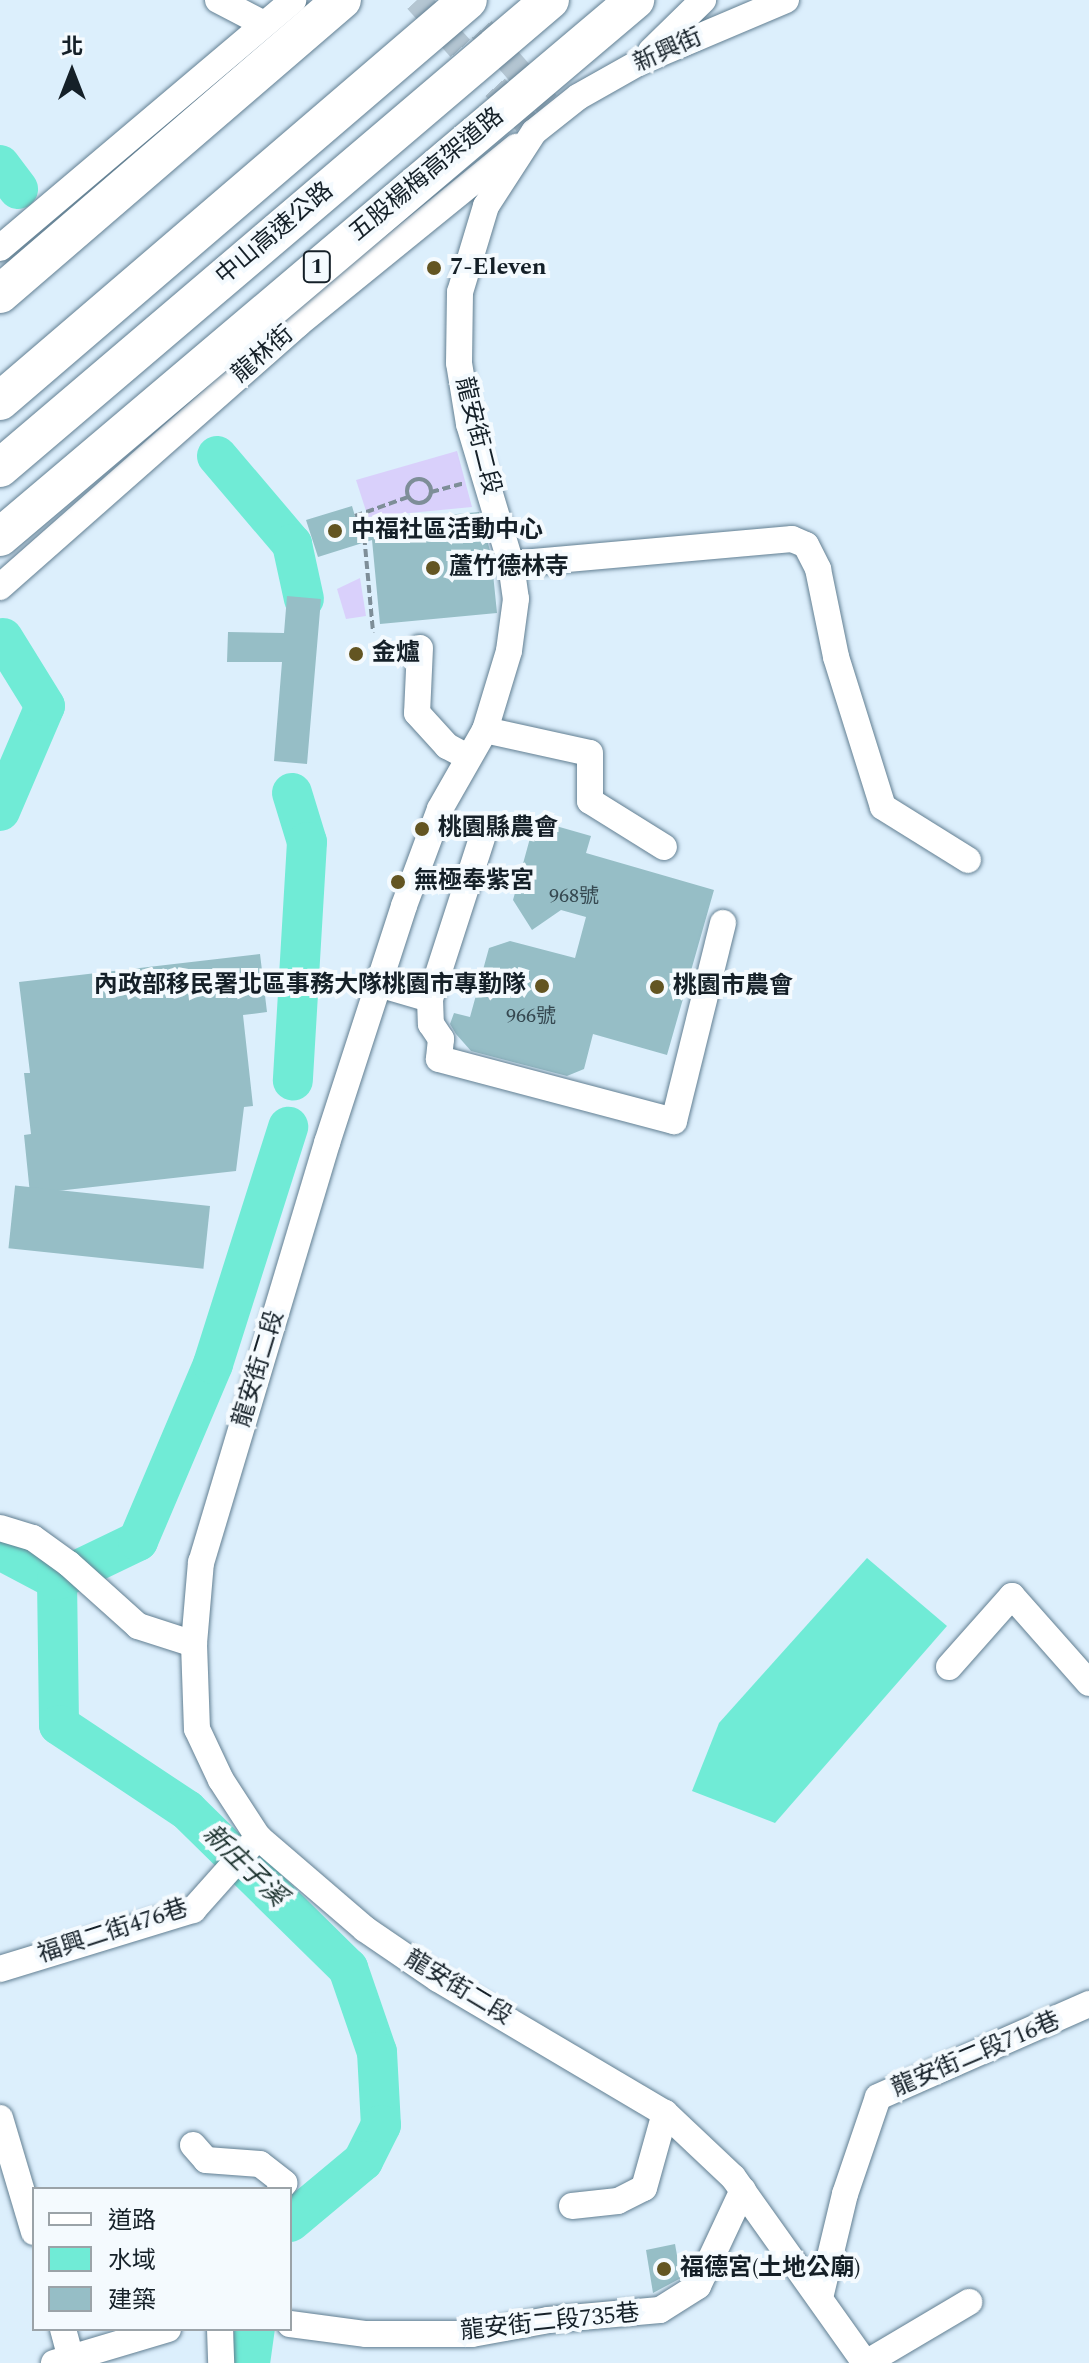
<!DOCTYPE html>
<meta charset="utf-8">
<style>
body{margin:0}
#map{position:relative;width:1089px;height:2363px;overflow:hidden;background:#dceffc;font-family:Spectral,"Noto Sans TC",serif}
div>[style]{position:absolute}
.green>*{inset:0;background:#d9d0fb}
.water>*{inset:0;background:#70ebd6}
.river>*{height:40px;margin:-20px;padding:0 20px;transform-origin:20px;border-radius:20px;background:#70ebd6}
.building>*{inset:0;background:#96bec6;transform-origin:0 0}
.minor-tunnel>*{height:26px;margin-top:-13px;transform-origin:0;background:repeating-linear-gradient(90deg,#b4c6d2 0 26px,transparent 0 39px)}
.path>*{height:4px;margin-top:-2px;transform-origin:0;background:repeating-linear-gradient(90deg,#7e8e98 0 8px,transparent 0 12px)}
.path>.ring{margin:-2px;padding:0;box-sizing:content-box;background:none;border:4px solid #7e8e98;border-radius:50%}
.roads{filter:drop-shadow(0 0 2px #627f92) drop-shadow(0 0 2px #627f92)}
.minor>*{height:26px;margin:-13px;padding:0 13px;transform-origin:13px;border-radius:13px;background:#fff}
.highway>*{height:38px;margin:-19px;padding:0 19px;transform-origin:19px;border-radius:19px;background:#fff}
.bridges{filter:drop-shadow(0 0 2px #627f92) drop-shadow(0 0 2px #627f92)}
.highway-bridge>*{height:38px;margin:-19px;padding:0 19px;transform-origin:19px;border-radius:19px;background:#fff}
.dots>*{width:22px;height:22px;translate:-50% -50%;box-sizing:border-box;border:4px solid #f4fafe;border-radius:50%}
span{translate:-50% -50%;white-space:nowrap;text-align:center;line-height:1.15;-webkit-text-stroke:8px #f4fafe;paint-order:stroke}
.number-label{font-size:20px;color:#354850}
.number-label span{-webkit-text-stroke-width:0}
.shield-label span{padding:2px 6px;background:#f4fafe;border:2px solid;border-radius:6px;-webkit-text-stroke-width:0}
.shield-label{font-size:22px;color:#152028;font-weight:700}
.street-label{font-size:24px;color:#152028}
.poi-label{font-size:24px;color:#152028;font-weight:700}
.left{translate:0 -50%;text-align:left}
.right{translate:-100% -50%;text-align:right}
.water-label{font-size:26px;color:#1b312d;font-style:italic}
.legend{position:absolute;left:32px;top:2187px;width:260px;height:144px;box-sizing:border-box;background:#f4fafe;border:2px solid #9ba3a8;margin:0;padding:10px 14px;list-style:none;font-size:24px;color:#152028}
.legend li{display:flex;align-items:center;gap:16px;height:40px}
.legend b{width:40px;border:2px solid #9ba3a8}
.north{position:absolute;left:32px;top:32px;width:80px;height:80px;-webkit-text-stroke:6px #f4fafe;paint-order:stroke;rotate:0deg;font-size:22px;font-weight:700;line-height:32px;text-align:center;color:#152028}
.north::after{content:'';display:block;margin:auto;width:28px;height:36px;background:#152028;clip-path:polygon(50% 0,100% 100%,50% 72%,0 100%)}
</style>
<div id="map">
<div class="green">
<i style="clip-path:polygon(457px 451px,472px 507px,368px 517px,356px 480px)"></i>
<i style="clip-path:polygon(360px 578px,366px 616px,346px 619px,337px 589px)"></i>
</div>
<div class="water">
<i style="clip-path:polygon(867px 1558px,947px 1626px,775px 1823px,692px 1791px,719px 1723px)"></i>
</div>
<div class="river">
<i style="left:0;top:165px;width:30px;rotate:53deg"></i>
<i style="left:217px;top:456px;width:116px;rotate:49.6deg"></i>
<i style="left:292px;top:544px;width:56px;rotate:77.7deg"></i>
<i style="left:292px;top:793px;width:51px;rotate:73deg"></i>
<i style="left:307px;top:842px;width:239px;rotate:93.4deg"></i>
<i style="left:0;top:811px;width:114px;rotate:-66.8deg"></i>
<i style="left:45px;top:706px;width:80px;rotate:-121.7deg"></i>
<i style="left:0;top:1550px;width:64px;rotate:27.8deg"></i>
<i style="left:57px;top:1580px;width:145px;rotate:89.2deg"></i>
<i style="left:59px;top:1725px;width:154px;rotate:33.6deg"></i>
<i style="left:187px;top:1810px;width:226px;rotate:44.5deg"></i>
<i style="left:348px;top:1968px;width:89px;rotate:71deg"></i>
<i style="left:377px;top:2052px;width:73px;rotate:86.9deg"></i>
<i style="left:381px;top:2125px;width:40px;rotate:116.6deg"></i>
<i style="left:363px;top:2161px;width:95px;rotate:140.1deg"></i>
<i style="left:57px;top:1580px;width:90px;rotate:-25.7deg"></i>
<i style="left:138px;top:1541px;width:192px;rotate:-67deg"></i>
<i style="left:213px;top:1364px;width:249px;rotate:-72.4deg"></i>
<i style="left:250px;top:2363px;width:34px;rotate:-82deg"></i>
</div>
<div class="building">
<i style="clip-path:polygon(352px 506px,357px 523px,479px 512px,491px 554px,497px 613px,380px 624px,372px 540px,318px 557px,306px 520px)"></i>
<i style="clip-path:polygon(287px 596px,321px 599px,307px 764px,274px 761px,282px 662px,227px 662px,228px 632px,284px 633px)"></i>
<i style="clip-path:polygon(535px 820px,591px 836px,586px 853px,714px 890px,667px 1055px,593px 1034px,584px 1069px,567px 1076px,471px 1051px,456px 1034px,450px 1024px,454px 1013px,470px 1017px,489px 948px,510px 941px,575px 958px,586px 917px,561px 910px,532px 930px,513px 900px)"></i>
<i style="clip-path:polygon(260px 954px,267px 1012px,243px 1015px,253px 1106px,244px 1107px,236px 1171px,30px 1194px,24px 1135px,31px 1134px,24px 1073px,30px 1073px,19px 982px)"></i>
<i style="left:210px;top:1206px;width:63px;height:196px;rotate:96deg"></i>
<i style="clip-path:polygon(675px 2244px,681px 2278px,653px 2293px,646px 2250px)"></i>
</div>
<div class="minor-tunnel">
<i style="left:417px;top:0;width:164px;rotate:48.2deg"></i>
<i style="left:456px;top:0;width:138px;rotate:48.8deg"></i>
</div>
<div class="path">
<i class="ring" style="left:407px;top:479px;width:20px;height:20px"></i>
<i style="left:431px;top:492px;width:34px;rotate:-15deg"></i>
<i style="left:362px;top:513px;width:120px;rotate:84.7deg"></i>
<i style="left:355px;top:516px;width:56px;rotate:-19.7deg"></i>
</div>
<div class="roads">
<div class="minor">
<i style="left:218px;top:0;width:52px;rotate:27.6deg"></i>
<i style="left:786px;top:0;width:159px;rotate:157deg"></i>
<i style="left:640px;top:62px;width:71px;rotate:150.6deg"></i>
<i style="left:578px;top:97px;width:56px;rotate:141.5deg"></i>
<i style="left:534px;top:132px;width:88px;rotate:123deg"></i>
<i style="left:486px;top:206px;width:90px;rotate:106.8deg"></i>
<i style="left:460px;top:292px;width:71px;rotate:90.8deg"></i>
<i style="left:459px;top:363px;width:62px;rotate:80.7deg"></i>
<i style="left:469px;top:424px;width:146px;rotate:73.3deg"></i>
<i style="left:511px;top:564px;width:35px;rotate:82deg"></i>
<i style="left:516px;top:599px;width:52px;rotate:97.7deg"></i>
<i style="left:509px;top:651px;width:83px;rotate:106.9deg"></i>
<i style="left:485px;top:730px;width:91px;rotate:119.7deg"></i>
<i style="left:440px;top:809px;width:103px;rotate:110.4deg"></i>
<i style="left:404px;top:906px;width:249px;rotate:108deg"></i>
<i style="left:327px;top:1143px;width:438px;rotate:106.7deg"></i>
<i style="left:201px;top:1562px;width:82px;rotate:94.9deg"></i>
<i style="left:194px;top:1644px;width:85px;rotate:88deg"></i>
<i style="left:197px;top:1729px;width:56px;rotate:64.8deg"></i>
<i style="left:221px;top:1780px;width:68px;rotate:57deg"></i>
<i style="left:258px;top:1837px;width:141px;rotate:40.7deg"></i>
<i style="left:365px;top:1929px;width:88px;rotate:34.4deg"></i>
<i style="left:438px;top:1979px;width:264px;rotate:30.6deg"></i>
<i style="left:665px;top:2113px;width:93px;rotate:43.3deg"></i>
<i style="left:733px;top:2177px;width:228px;rotate:54.6deg"></i>
<i style="left:651px;top:51px;width:73px;rotate:-44.4deg"></i>
<i style="left:0;top:248px;width:384px;rotate:-40.2deg"></i>
<i style="left:511px;top:564px;width:282px;rotate:-5.1deg"></i>
<i style="left:792px;top:539px;width:15px;rotate:23deg"></i>
<i style="left:806px;top:545px;width:27px;rotate:63deg"></i>
<i style="left:818px;top:569px;width:90px;rotate:78.4deg"></i>
<i style="left:836px;top:657px;width:157px;rotate:72.6deg"></i>
<i style="left:883px;top:807px;width:100px;rotate:31.9deg"></i>
<i style="left:0;top:587px;width:397px;rotate:-41.4deg"></i>
<i style="left:298px;top:324px;width:281px;rotate:-39.1deg"></i>
<i style="left:420px;top:648px;width:65px;rotate:92.6deg"></i>
<i style="left:417px;top:713px;width:45px;rotate:47.7deg"></i>
<i style="left:447px;top:746px;width:21px;rotate:28deg"></i>
<i style="left:485px;top:730px;width:107px;rotate:12.4deg"></i>
<i style="left:590px;top:753px;width:48px;rotate:90deg"></i>
<i style="left:590px;top:801px;width:87px;rotate:31.9deg"></i>
<i style="left:382px;top:985px;width:50px;rotate:16.3deg"></i>
<i style="left:430px;top:999px;width:169px;rotate:-72.1deg"></i>
<i style="left:430px;top:999px;width:25px;rotate:88deg"></i>
<i style="left:431px;top:1024px;width:18px;rotate:56deg"></i>
<i style="left:441px;top:1039px;width:20px;rotate:96deg"></i>
<i style="left:439px;top:1059px;width:243px;rotate:14.8deg"></i>
<i style="left:674px;top:1121px;width:204px;rotate:-76.1deg"></i>
<i style="left:0;top:1528px;width:34px;rotate:17deg"></i>
<i style="left:33px;top:1538px;width:44px;rotate:35.8deg"></i>
<i style="left:69px;top:1564px;width:93px;rotate:41.9deg"></i>
<i style="left:138px;top:1626px;width:59px;rotate:17.8deg"></i>
<i style="left:949px;top:1667px;width:95px;rotate:-48.4deg"></i>
<i style="left:1012px;top:1596px;width:116px;rotate:48.5deg"></i>
<i style="left:0;top:1969px;width:202px;rotate:-17deg"></i>
<i style="left:193px;top:1910px;width:98px;rotate:-48.3deg"></i>
<i style="left:0;top:2118px;width:119px;rotate:73.4deg"></i>
<i style="left:193px;top:2145px;width:20px;rotate:49deg"></i>
<i style="left:206px;top:2160px;width:54px;rotate:4.2deg"></i>
<i style="left:260px;top:2164px;width:31px;rotate:38deg"></i>
<i style="left:284px;top:2183px;width:7px;rotate:124deg"></i>
<i style="left:572px;top:2206px;width:46px;rotate:-6.2deg"></i>
<i style="left:618px;top:2201px;width:29px;rotate:-27deg"></i>
<i style="left:644px;top:2188px;width:78px;rotate:-74.4deg"></i>
<i style="left:820px;top:2298px;width:107px;rotate:-76.5deg"></i>
<i style="left:845px;top:2194px;width:102px;rotate:-71.2deg"></i>
<i style="left:878px;top:2097px;width:231px;rotate:-23.8deg"></i>
<i style="left:290px;top:2324px;width:77px;rotate:7.5deg"></i>
<i style="left:366px;top:2334px;width:106px"></i>
<i style="left:472px;top:2334px;width:77px;rotate:-10.4deg"></i>
<i style="left:548px;top:2320px;width:112px;rotate:-5.1deg"></i>
<i style="left:660px;top:2310px;width:45px;rotate:-32.3deg"></i>
<i style="left:698px;top:2286px;width:106px;rotate:-64.9deg"></i>
<i style="left:63px;top:2329px;width:30px;rotate:75deg"></i>
<i style="left:220px;top:2329px;width:34px;rotate:88deg"></i>
<i style="left:54px;top:2363px;width:119px;rotate:-16.6deg"></i>
<i style="left:866px;top:2363px;width:120px;rotate:-30.6deg"></i>
</div>
<div class="highway">
<i style="left:0;top:294px;width:451px;rotate:-40.7deg"></i>
<i style="left:0;top:401px;width:616px;rotate:-40.59deg"></i>
<i style="left:0;top:468px;width:722px;rotate:-40.39deg"></i>
</div>
</div>
<div class="bridges">
<div class="highway-bridge">
<i style="left:0;top:537px;width:832px;rotate:-40.22deg"></i>
</div>
</div>
<div class="dots">
<i style="left:434px;top:268px;background:#635522"></i>
<i style="left:335px;top:531px;background:#635522"></i>
<i style="left:433px;top:568px;background:#635522"></i>
<i style="left:356px;top:654px;background:#635522"></i>
<i style="left:422px;top:829px;background:#635522"></i>
<i style="left:398px;top:882px;background:#635522"></i>
<i style="left:542px;top:986px;background:#635522"></i>
<i style="left:657px;top:987px;background:#635522"></i>
<i style="left:664px;top:2269px;background:#635522"></i>
</div>
<div class="number-label">
<span style="left:574px;top:896px">968號</span>
<span style="left:531px;top:1016px">966號</span>
</div>
<div class="shield-label">
<span style="left:317px;top:267px">1</span>
</div>
<div class="street-label">
<span style="left:668px;top:51px;rotate:-24deg">新興街</span>
<span style="left:427px;top:175px;rotate:-40deg">五股楊梅高架道路</span>
<span style="left:275px;top:234px;rotate:-40deg">中山高速公路</span>
<span style="left:263px;top:355px;rotate:-41deg">龍林街</span>
<span style="left:477px;top:436px;rotate:76deg">龍安街二段</span>
<span style="left:259px;top:1369px;rotate:-73deg">龍安街二段</span>
<span style="left:113px;top:1932px;rotate:-18deg">福興二街476巷</span>
<span style="left:458px;top:1988px;rotate:31deg">龍安街二段</span>
<span style="left:976px;top:2055px;rotate:-23deg">龍安街二段716巷</span>
<span style="left:550px;top:2323px;rotate:-6deg">龍安街二段735巷</span>
</div>
<div class="poi-label">
<span class="left" style="left:450px;top:268px">7-Eleven</span>
<span class="left" style="left:351px;top:531px">中福社區活動中心</span>
<span class="left" style="left:449px;top:568px">蘆竹德林寺</span>
<span class="left" style="left:372px;top:654px">金爐</span>
<span class="left" style="left:438px;top:829px">桃園縣農會</span>
<span class="left" style="left:414px;top:882px">無極奉紫宮</span>
<span class="right" style="left:526px;top:986px">內政部移民署北區事務大隊桃園市專勤隊</span>
<span class="left" style="left:673px;top:987px">桃園市農會</span>
<span class="left" style="left:680px;top:2269px">福德宮(土地公廟)</span>
</div>
<div class="water-label">
<span style="left:244px;top:1866px;rotate:44deg">新庄子溪</span>
</div>
<ul class="legend">
<li><b style="height:10px;background:#fff"></b>道路</li>
<li><b style="height:22px;background:#70ebd6"></b>水域</li>
<li><b style="height:22px;background:#96bec6"></b>建築</li>
</ul>
<div class="north">北</div>
</div>
